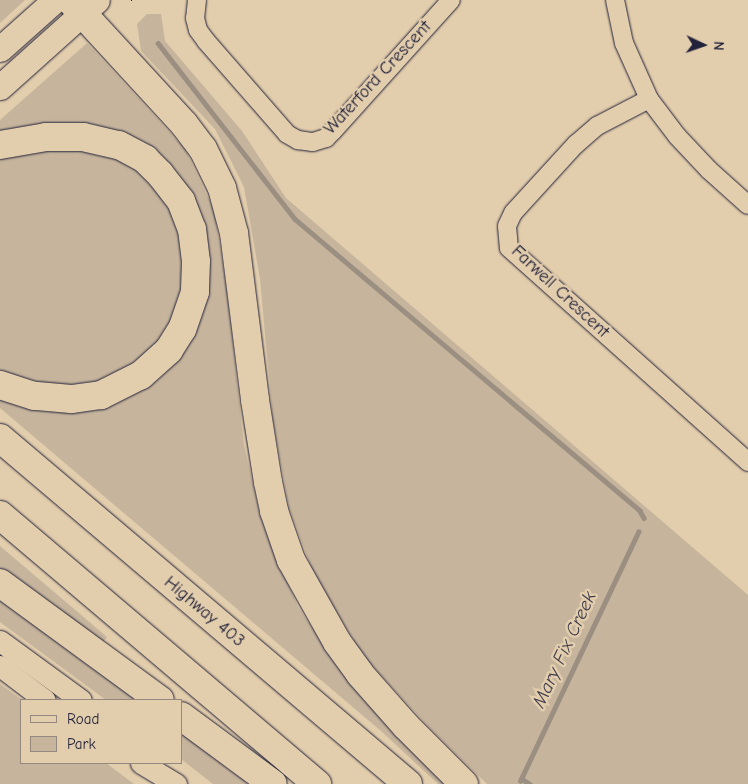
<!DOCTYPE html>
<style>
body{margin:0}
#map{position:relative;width:748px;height:784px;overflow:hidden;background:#e2cdac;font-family:"Comic Neue",sans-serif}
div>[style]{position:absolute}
.green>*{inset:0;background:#c6b49c}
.stream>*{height:4.5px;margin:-2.25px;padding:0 2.25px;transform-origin:2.25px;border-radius:2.25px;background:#9b8f82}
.path>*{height:2.5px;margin-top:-1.25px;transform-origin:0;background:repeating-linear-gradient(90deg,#22223b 0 1px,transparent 0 5px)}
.roads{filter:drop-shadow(0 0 1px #22223b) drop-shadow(0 0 1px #22223b)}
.minor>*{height:18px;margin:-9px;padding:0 9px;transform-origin:9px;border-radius:9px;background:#e2cdac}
.tertiary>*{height:21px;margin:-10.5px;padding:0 10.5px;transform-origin:10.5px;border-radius:10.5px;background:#e2cdac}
.secondary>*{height:25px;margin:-12.5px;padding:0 12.5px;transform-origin:12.5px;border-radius:12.5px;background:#e2cdac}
.motorway>*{height:28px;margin:-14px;padding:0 14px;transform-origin:14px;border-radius:14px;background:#e2cdac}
span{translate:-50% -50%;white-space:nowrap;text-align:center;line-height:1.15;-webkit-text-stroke:5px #e2cdac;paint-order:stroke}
.street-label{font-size:18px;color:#22223b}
.water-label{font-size:19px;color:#403d4d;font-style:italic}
.legend{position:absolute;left:20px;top:699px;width:162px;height:65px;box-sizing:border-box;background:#e2cdac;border:1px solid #95897f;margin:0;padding:6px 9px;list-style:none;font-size:15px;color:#22223b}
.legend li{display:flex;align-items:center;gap:10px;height:25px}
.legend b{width:25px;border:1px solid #95897f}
.north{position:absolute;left:678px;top:20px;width:50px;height:50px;-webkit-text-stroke:4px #e2cdac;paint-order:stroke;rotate:93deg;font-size:14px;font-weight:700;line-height:20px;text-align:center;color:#22223b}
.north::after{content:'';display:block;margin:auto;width:18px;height:22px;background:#22223b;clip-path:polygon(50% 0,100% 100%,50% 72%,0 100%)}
</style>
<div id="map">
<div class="green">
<i style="clip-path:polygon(0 0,25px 0,0 23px)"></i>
<i style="clip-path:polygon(147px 14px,161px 14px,165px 41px,242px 131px,286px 198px,748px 595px,748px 784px,487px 784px,431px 729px,364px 657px,314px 575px,289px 507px,273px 421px,260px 279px,244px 187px,215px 129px,141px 51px,137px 24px)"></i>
<i style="clip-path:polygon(87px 43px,185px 149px,214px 210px,227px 290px,244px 445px,260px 515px,298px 607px,344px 675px,402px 740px,448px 784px,438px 784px,381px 731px,0 408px,0 389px,19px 399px,154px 378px,201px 229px,144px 149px,0 138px,0 120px)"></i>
<i style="clip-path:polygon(92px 149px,129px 164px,161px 193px,181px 231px,185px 280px,178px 309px,159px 342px,133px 367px,100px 382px,66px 389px,18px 380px,0 370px,0 155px,15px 150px)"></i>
<i style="clip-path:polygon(0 546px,107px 637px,100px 646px,0 572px)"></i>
<i style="clip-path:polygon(0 597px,140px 700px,106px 700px,0 622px)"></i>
<i style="clip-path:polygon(0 684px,22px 700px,21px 763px,106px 763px,134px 784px,0 784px)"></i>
<i style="clip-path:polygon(181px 731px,254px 784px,213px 784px,181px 759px)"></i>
</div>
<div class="stream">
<i style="left:158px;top:43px;width:223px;rotate:52.1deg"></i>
<i style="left:295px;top:219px;width:452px;rotate:40.2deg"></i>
<i style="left:640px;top:511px;width:8px;rotate:60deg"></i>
<i style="left:522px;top:779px;width:9px;rotate:32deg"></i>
<i style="left:520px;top:781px;width:276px;rotate:-64.6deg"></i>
</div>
<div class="path">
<i style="left:131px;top:0;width:1px"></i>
</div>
<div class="roads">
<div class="minor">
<i style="left:197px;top:0;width:18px;rotate:96deg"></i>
<i style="left:195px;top:18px;width:12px;rotate:76deg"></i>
<i style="left:198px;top:30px;width:14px;rotate:54deg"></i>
<i style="left:206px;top:41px;width:123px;rotate:48.9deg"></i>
<i style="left:287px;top:134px;width:13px;rotate:29deg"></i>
<i style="left:298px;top:140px;width:15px;rotate:8deg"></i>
<i style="left:313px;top:142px;width:14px;rotate:-17deg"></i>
<i style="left:326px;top:138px;width:10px;rotate:-45deg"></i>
<i style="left:333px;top:131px;width:176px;rotate:-48deg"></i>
<i style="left:615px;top:0;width:44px;rotate:78.2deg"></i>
<i style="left:624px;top:43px;width:61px;rotate:65.9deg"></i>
<i style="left:649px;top:99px;width:46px;rotate:52.9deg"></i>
<i style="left:677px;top:136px;width:47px;rotate:46.7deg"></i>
<i style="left:709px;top:170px;width:52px;rotate:41.9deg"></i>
<i style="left:649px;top:99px;width:59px;rotate:152.6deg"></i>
<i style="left:597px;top:126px;width:28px;rotate:139deg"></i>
<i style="left:576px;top:144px;width:93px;rotate:132.4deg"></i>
<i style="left:513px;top:213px;width:14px;rotate:115deg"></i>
<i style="left:507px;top:226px;width:22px;rotate:85deg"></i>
<i style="left:509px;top:248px;width:321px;rotate:41.8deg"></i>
</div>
<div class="tertiary">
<i style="left:0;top:641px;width:100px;rotate:36.1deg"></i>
<i style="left:0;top:666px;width:56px;rotate:37.1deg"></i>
<i style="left:141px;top:763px;width:41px;rotate:31deg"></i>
</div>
<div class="secondary">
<i style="left:0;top:49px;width:74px;rotate:-41.7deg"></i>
<i style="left:0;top:87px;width:130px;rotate:-41.9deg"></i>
</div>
<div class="motorway">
<i style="left:70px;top:0;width:168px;rotate:47.4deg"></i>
<i style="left:184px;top:124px;width:31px;rotate:53deg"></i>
<i style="left:203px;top:149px;width:43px;rotate:64deg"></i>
<i style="left:222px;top:188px;width:47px;rotate:75.1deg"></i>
<i style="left:234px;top:233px;width:168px;rotate:82.8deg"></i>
<i style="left:255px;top:400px;width:83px;rotate:81deg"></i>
<i style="left:268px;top:482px;width:30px;rotate:78deg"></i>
<i style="left:274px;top:511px;width:52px;rotate:70.9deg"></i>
<i style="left:291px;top:560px;width:94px;rotate:60.7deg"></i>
<i style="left:337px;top:642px;width:39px;rotate:54deg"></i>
<i style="left:360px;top:674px;width:69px;rotate:48.5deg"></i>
<i style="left:406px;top:726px;width:82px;rotate:45deg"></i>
<i style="left:0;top:145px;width:47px;rotate:-9.9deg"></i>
<i style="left:46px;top:137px;width:37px"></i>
<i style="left:83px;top:137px;width:37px;rotate:13deg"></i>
<i style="left:119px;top:145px;width:30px;rotate:28deg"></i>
<i style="left:145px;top:159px;width:21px;rotate:45deg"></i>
<i style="left:160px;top:174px;width:34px;rotate:52deg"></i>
<i style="left:181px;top:201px;width:30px;rotate:69deg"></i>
<i style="left:192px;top:229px;width:32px;rotate:83deg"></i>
<i style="left:196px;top:261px;width:31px;rotate:92deg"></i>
<i style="left:195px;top:292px;width:39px;rotate:109deg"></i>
<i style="left:182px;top:329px;width:25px;rotate:122deg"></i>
<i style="left:169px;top:350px;width:38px;rotate:138deg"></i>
<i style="left:141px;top:375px;width:45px;rotate:153.4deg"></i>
<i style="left:101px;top:395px;width:30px;rotate:172deg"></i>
<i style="left:71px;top:399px;width:37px;rotate:-175deg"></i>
<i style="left:34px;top:396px;width:36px;rotate:-162deg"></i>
<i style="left:0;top:438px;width:535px;rotate:40.3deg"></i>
<i style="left:0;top:515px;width:416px;rotate:40.3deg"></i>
<i style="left:0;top:583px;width:198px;rotate:36.2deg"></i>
<i style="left:181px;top:716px;width:114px;rotate:36.5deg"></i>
</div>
</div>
<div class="street-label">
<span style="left:378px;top:78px;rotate:-47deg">Waterford Crescent</span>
<span style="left:560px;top:292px;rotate:43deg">Farwell Crescent</span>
<span style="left:204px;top:612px;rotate:40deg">Highway 403</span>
</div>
<div class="water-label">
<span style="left:565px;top:650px;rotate:-65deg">Mary Fix Creek</span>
</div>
<ul class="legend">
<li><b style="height:6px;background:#e2cdac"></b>Road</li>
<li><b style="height:14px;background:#c6b49c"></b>Park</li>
</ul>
<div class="north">N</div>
</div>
